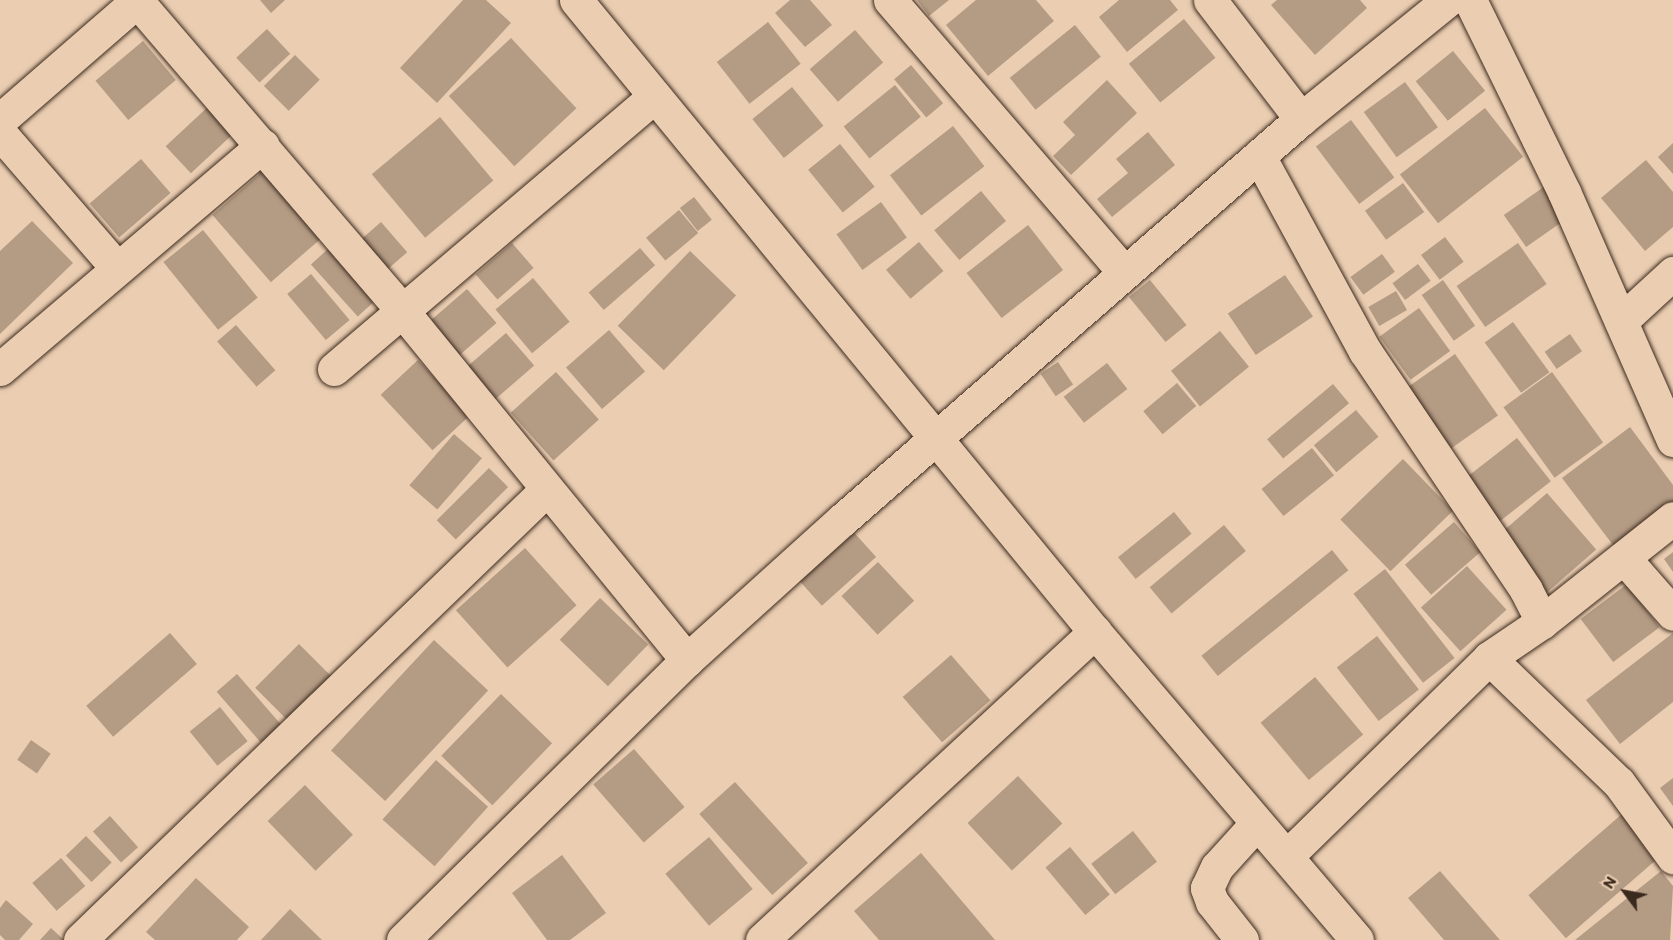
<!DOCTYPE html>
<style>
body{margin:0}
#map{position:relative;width:1673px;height:940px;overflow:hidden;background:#ebceb2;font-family:Itim,sans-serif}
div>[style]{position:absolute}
.building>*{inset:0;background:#b49b84;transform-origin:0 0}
.roads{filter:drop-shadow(0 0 2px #3b2a1e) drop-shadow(0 0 2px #3b2a1e)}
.minor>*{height:33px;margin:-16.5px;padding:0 16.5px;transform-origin:16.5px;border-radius:16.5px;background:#ebceb2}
span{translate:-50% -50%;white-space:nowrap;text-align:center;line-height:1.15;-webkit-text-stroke:6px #ebceb2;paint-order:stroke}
.north{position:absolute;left:1595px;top:862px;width:60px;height:60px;-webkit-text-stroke:4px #ebceb2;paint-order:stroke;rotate:302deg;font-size:16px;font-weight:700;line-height:24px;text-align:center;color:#3b2a1e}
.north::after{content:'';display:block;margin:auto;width:21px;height:27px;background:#3b2a1e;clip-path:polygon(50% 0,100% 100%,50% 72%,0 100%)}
</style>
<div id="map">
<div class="building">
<i style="clip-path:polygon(260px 0,285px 0,271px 13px)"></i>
<i style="clip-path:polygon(463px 0,486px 0,511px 23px,437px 103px,400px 68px)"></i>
<i style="clip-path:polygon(790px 0,810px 0,832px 25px,805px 47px,775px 13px)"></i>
<i style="clip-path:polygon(917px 0,949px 0,929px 16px)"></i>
<i style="clip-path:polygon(976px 0,1036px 0,1054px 21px,988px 76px,946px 25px)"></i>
<i style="clip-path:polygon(1119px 0,1170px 0,1178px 10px,1127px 52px,1099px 17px)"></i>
<i style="clip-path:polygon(1277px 0,1360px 0,1367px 8px,1315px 55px,1271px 5px)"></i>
<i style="left:1184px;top:19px;width:50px;height:71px;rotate:51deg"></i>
<i style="left:768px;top:22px;width:53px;height:65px;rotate:52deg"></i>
<i style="left:1075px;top:25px;width:41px;height:84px;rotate:51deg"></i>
<i style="left:267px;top:29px;width:34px;height:42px;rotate:47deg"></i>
<i style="left:855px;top:30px;width:43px;height:60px;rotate:49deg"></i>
<i style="left:511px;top:38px;width:96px;height:85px;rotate:47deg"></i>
<i style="left:143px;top:41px;width:51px;height:62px;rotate:50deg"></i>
<i style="left:1453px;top:51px;width:51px;height:48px;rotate:51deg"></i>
<i style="left:295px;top:55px;width:35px;height:44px;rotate:45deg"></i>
<i style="left:911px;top:65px;width:50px;height:22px;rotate:50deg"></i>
<i style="clip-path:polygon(1107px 80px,1137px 113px,1071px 175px,1053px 156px,1075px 135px,1063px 122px)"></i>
<i style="left:1405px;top:82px;width:56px;height:51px;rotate:54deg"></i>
<i style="left:895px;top:85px;width:41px;height:66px;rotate:51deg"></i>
<i style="left:792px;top:87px;width:50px;height:51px;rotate:51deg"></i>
<i style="left:211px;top:104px;width:37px;height:62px;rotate:47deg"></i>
<i style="left:1485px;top:108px;width:62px;height:108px;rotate:52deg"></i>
<i style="left:440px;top:117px;width:83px;height:89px;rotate:50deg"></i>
<i style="left:1351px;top:120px;width:72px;height:44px;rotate:53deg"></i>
<i style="left:953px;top:126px;width:51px;height:80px;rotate:52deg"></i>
<i style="clip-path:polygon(1148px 132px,1175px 165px,1112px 217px,1097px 199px,1128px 173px,1116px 159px)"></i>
<i style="clip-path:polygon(1673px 143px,1673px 174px,1658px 157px)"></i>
<i style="left:840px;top:144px;width:55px;height:41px;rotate:51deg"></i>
<i style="left:141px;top:159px;width:45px;height:68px;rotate:49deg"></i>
<i style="clip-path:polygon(1646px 160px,1673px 192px,1673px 227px,1645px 251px,1601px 198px)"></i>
<i style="left:263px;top:171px;width:89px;height:67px;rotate:49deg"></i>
<i style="left:1403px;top:183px;width:36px;height:47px;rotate:54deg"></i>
<i style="left:1548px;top:184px;width:39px;height:54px;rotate:55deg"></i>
<i style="left:981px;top:191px;width:39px;height:61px;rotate:50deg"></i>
<i style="left:694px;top:197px;width:29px;height:18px;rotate:52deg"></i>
<i style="left:881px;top:202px;width:44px;height:55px;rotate:54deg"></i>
<i style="left:679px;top:210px;width:30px;height:43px;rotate:50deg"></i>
<i style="clip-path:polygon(32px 221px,73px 263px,0 334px,0 251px)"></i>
<i style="left:381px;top:222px;width:40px;height:25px;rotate:49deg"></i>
<i style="left:1028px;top:225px;width:57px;height:78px;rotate:52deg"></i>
<i style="left:203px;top:230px;width:87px;height:51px;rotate:51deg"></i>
<i style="left:1445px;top:237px;width:31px;height:30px;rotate:53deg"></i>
<i style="left:919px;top:242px;width:38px;height:43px;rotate:50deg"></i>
<i style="left:512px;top:243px;width:33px;height:48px;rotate:49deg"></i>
<i style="left:1518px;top:243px;width:50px;height:75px;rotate:55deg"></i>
<i style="left:640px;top:248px;width:23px;height:68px;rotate:49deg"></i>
<i style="left:328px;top:249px;width:70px;height:23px;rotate:48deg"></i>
<i style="left:690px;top:251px;width:64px;height:104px;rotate:44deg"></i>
<i style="left:1382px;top:254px;width:22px;height:39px;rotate:54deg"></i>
<i style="left:1418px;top:264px;width:21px;height:32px;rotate:53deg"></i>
<i style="left:311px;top:274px;width:60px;height:31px;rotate:50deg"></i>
<i style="left:1285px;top:275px;width:50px;height:69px;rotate:56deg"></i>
<i style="left:533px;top:278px;width:57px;height:49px;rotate:50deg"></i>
<i style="left:1150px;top:280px;width:58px;height:27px;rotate:51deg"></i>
<i style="left:1443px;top:280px;width:56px;height:26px;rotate:55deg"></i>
<i style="left:467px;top:289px;width:45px;height:52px;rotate:49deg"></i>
<i style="left:1396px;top:291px;width:22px;height:32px;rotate:60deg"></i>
<i style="left:1419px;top:308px;width:53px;height:49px;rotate:54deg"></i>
<i style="left:1513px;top:322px;width:62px;height:35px;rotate:54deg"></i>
<i style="left:236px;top:325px;width:60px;height:25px;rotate:49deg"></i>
<i style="left:609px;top:330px;width:55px;height:57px;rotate:49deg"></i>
<i style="left:1220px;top:331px;width:46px;height:63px;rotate:51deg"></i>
<i style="left:506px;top:333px;width:43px;height:55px;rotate:49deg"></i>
<i style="left:1570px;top:334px;width:21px;height:31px;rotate:55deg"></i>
<i style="left:1455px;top:354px;width:75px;height:57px;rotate:55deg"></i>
<i style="left:418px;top:360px;width:76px;height:51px;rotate:47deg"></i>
<i style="left:1058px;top:362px;width:27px;height:21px;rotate:56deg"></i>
<i style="left:1107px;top:363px;width:33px;height:55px;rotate:52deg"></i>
<i style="left:556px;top:372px;width:64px;height:61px;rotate:48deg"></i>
<i style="left:1552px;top:372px;width:87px;height:60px;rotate:54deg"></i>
<i style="left:1177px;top:383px;width:30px;height:44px;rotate:50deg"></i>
<i style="left:1333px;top:384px;width:25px;height:86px;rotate:50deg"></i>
<i style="left:1356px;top:410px;width:35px;height:55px;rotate:50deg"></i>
<i style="clip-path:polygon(1630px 427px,1673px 485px,1673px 507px,1616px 549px,1562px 478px)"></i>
<i style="left:454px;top:434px;width:37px;height:68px;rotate:41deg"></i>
<i style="left:1517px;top:438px;width:55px;height:70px;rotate:52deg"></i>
<i style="left:1312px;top:448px;width:35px;height:65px;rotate:51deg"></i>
<i style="left:1403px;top:459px;width:72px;height:87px;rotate:46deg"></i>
<i style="left:489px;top:468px;width:27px;height:74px;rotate:45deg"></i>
<i style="left:1547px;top:493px;width:75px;height:68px;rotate:49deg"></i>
<i style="left:1174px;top:512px;width:28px;height:72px;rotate:51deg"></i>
<i style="left:1454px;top:522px;width:40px;height:65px;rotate:49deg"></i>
<i style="left:1224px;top:525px;width:34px;height:97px;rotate:50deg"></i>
<i style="left:850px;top:528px;width:39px;height:73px;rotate:48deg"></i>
<i style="left:525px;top:548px;width:77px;height:93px;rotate:48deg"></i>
<i style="left:1332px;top:550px;width:26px;height:168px;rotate:51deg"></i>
<i style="clip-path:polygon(1673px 552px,1673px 572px,1664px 559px)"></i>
<i style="left:878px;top:562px;width:53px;height:50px;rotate:47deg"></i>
<i style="left:1467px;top:566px;width:59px;height:62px;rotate:48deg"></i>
<i style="left:1385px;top:569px;width:113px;height:40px;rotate:52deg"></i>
<i style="left:1627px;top:584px;width:54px;height:58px;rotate:53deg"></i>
<i style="left:600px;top:598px;width:67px;height:58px;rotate:44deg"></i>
<i style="left:170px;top:633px;width:41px;height:111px;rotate:49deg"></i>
<i style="clip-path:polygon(1673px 633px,1673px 702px,1620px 744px,1586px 700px)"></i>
<i style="left:1377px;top:636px;width:68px;height:51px;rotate:52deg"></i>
<i style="left:434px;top:640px;width:74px;height:151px;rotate:43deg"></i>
<i style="left:299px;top:644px;width:57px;height:62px;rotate:45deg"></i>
<i style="left:951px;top:655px;width:60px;height:64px;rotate:49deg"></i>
<i style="left:237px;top:674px;width:79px;height:27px;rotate:49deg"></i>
<i style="left:1315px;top:677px;width:75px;height:71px;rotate:50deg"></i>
<i style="left:501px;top:694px;width:71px;height:86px;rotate:44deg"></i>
<i style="left:220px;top:707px;width:44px;height:39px;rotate:51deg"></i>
<i style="left:31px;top:740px;width:24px;height:24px;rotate:35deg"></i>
<i style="left:634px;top:749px;width:77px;height:54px;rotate:49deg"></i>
<i style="left:436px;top:760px;width:70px;height:80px;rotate:42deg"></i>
<i style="left:1018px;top:776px;width:65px;height:69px;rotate:47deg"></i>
<i style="clip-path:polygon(1673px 778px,1673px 806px,1660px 788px)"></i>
<i style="left:735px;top:782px;width:109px;height:48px;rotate:48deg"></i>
<i style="left:305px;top:785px;width:69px;height:52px;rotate:46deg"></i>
<i style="left:1622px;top:814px;width:57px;height:124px;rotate:49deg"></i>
<i style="left:110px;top:816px;width:42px;height:23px;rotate:48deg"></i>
<i style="left:1133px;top:831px;width:39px;height:53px;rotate:52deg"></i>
<i style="left:86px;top:836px;width:37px;height:28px;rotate:46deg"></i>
<i style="left:709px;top:837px;width:68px;height:57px;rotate:50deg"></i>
<i style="left:1070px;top:847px;width:62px;height:32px;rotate:50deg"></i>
<i style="clip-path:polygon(921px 853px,995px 940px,879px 940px,854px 911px)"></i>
<i style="clip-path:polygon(562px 855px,606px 913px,570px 940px,547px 940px,512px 893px)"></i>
<i style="left:61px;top:858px;width:37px;height:38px;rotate:49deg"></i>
<i style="clip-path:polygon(1440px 871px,1500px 940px,1444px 940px,1408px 898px)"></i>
<i style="clip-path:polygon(1661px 871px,1673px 886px,1670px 940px,1575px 940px)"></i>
<i style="clip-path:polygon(196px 878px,249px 927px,237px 940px,155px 940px,146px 932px)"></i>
<i style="clip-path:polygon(6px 900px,33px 924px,19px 940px,5px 940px,0 935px,0 908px)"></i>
<i style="clip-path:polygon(290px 909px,322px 940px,261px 940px)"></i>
<i style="clip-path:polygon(51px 928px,64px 940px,40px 940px)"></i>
</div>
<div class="roads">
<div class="minor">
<i style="left:576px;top:0;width:818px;rotate:50.61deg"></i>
<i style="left:1095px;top:632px;width:404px;rotate:49.6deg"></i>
<i style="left:890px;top:0;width:359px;rotate:49.3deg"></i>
<i style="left:1210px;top:0;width:150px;rotate:52.6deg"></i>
<i style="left:1470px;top:0;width:214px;rotate:63.9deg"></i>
<i style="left:1564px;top:192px;width:271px;rotate:66.3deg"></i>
<i style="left:137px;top:1px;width:411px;rotate:49.4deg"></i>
<i style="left:404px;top:313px;width:448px;rotate:50.8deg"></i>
<i style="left:0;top:120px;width:183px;rotate:-41deg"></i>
<i style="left:0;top:133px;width:179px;rotate:49.1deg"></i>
<i style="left:1259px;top:156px;width:222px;rotate:61.5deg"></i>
<i style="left:1365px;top:351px;width:288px;rotate:56deg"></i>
<i style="left:1526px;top:590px;width:36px;rotate:63deg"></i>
<i style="left:1621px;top:321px;width:71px;rotate:-42.7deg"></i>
<i style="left:0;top:369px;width:345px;rotate:-40.4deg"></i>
<i style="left:334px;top:369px;width:421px;rotate:-40.4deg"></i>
<i style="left:1624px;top:558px;width:74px;rotate:48.8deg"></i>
<i style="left:1489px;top:658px;width:180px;rotate:43.9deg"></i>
<i style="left:1619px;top:783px;width:92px;rotate:53.9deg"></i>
<i style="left:1287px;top:856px;width:283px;rotate:-44.4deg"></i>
<i style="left:1489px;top:658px;width:64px;rotate:-34.2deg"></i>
<i style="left:1542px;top:622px;width:167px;rotate:-38.4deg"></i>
<i style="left:80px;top:940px;width:649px;rotate:-44deg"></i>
<i style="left:403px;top:940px;width:399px;rotate:-44.6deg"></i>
<i style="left:687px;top:660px;width:209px;rotate:-42.1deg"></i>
<i style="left:842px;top:520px;width:609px;rotate:-41.14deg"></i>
<i style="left:1301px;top:119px;width:189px;rotate:-39deg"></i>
<i style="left:762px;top:940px;width:454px;rotate:-42.8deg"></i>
<i style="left:1242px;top:940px;width:48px;rotate:-128.3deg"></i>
<i style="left:1212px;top:902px;width:15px;rotate:-110deg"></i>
<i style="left:1207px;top:888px;width:23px;rotate:-65deg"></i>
<i style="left:1217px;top:867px;width:58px;rotate:-47.8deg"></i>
</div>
</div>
<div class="north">N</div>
</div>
